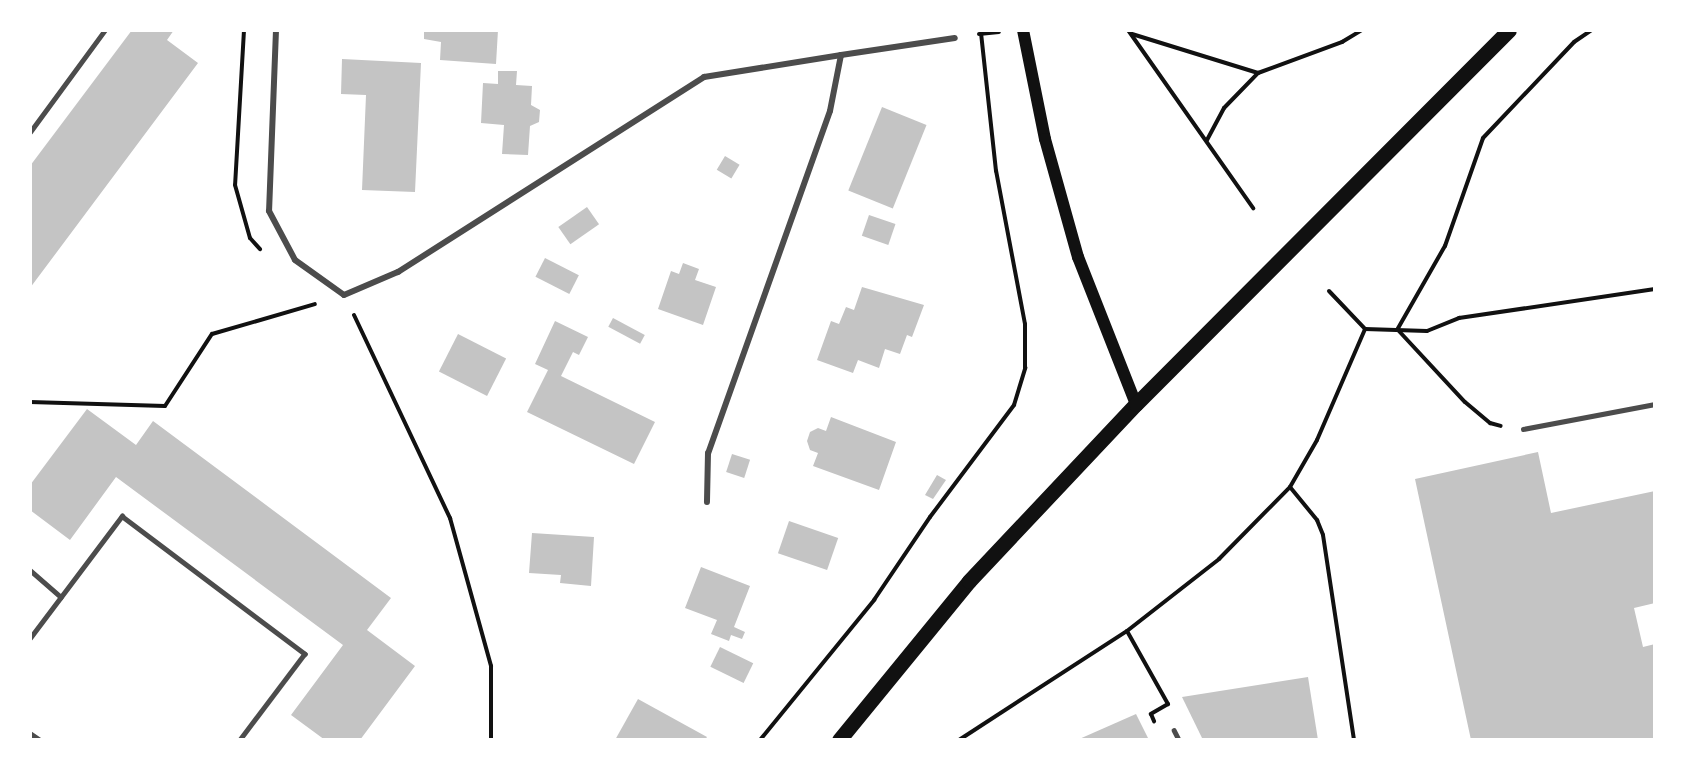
<!DOCTYPE html>
<style>
body{margin:0}
#map{position:relative;width:1685px;height:770px;overflow:hidden;background:#fff;font-family:Figtree,sans-serif}
div>[style]{position:absolute}
.building>*{inset:0;background:#c4c4c4;transform-origin:0 0}
.path>*{height:4px;margin:-2px;padding:0 2px;transform-origin:2px;border-radius:2px;background:#111}
.service>*{height:4.5px;margin:-2.25px;padding:0 2.25px;transform-origin:2.25px;border-radius:2.25px;background:#4c4c4c}
.minor>*{height:6px;margin:-3px;padding:0 3px;transform-origin:3px;border-radius:3px;background:#4c4c4c}
.secondary>*{height:12px;margin:-6px;padding:0 6px;transform-origin:6px;border-radius:6px;background:#111}
.primary>*{height:15px;margin:-7.5px;padding:0 7.5px;transform-origin:7.5px;border-radius:7.5px;background:#111}
span{translate:-50% -50%;white-space:nowrap;text-align:center;line-height:1.15;-webkit-text-stroke:6px #fff;paint-order:stroke}
.frame{position:absolute;inset:0;border:32px solid #fff;pointer-events:none}
</style>
<div id="map">
<div class="building">
<i style="clip-path:polygon(132px 30px,174px 30px,167px 40px,198px 63px,30px 288px,30px 166px)"></i>
<i style="clip-path:polygon(424px 30px,498px 30px,496px 64px,440px 60px,441px 42px,424px 39px)"></i>
<i style="clip-path:polygon(342px 59px,421px 63px,415px 192px,362px 190px,366px 95px,341px 94px)"></i>
<i style="clip-path:polygon(498px 71px,517px 71px,516px 85px,532px 86px,531px 105px,540px 110px,539px 122px,530px 126px,528px 155px,502px 154px,504px 125px,481px 123px,483px 83px,498px 84px)"></i>
<i style="left:882px;top:107px;width:48px;height:90px;rotate:22deg"></i>
<i style="left:725px;top:156px;width:17px;height:16px;rotate:31deg"></i>
<i style="left:587px;top:207px;width:21px;height:35px;rotate:55deg"></i>
<i style="left:869px;top:215px;width:28px;height:22px;rotate:19deg"></i>
<i style="left:545px;top:258px;width:38px;height:21px;rotate:27deg"></i>
<i style="clip-path:polygon(683px 263px,699px 269px,695px 280px,716px 287px,703px 325px,658px 309px,671px 271px,679px 274px)"></i>
<i style="clip-path:polygon(862px 287px,924px 305px,912px 337px,907px 335px,900px 354px,885px 349px,879px 368px,858px 360px,853px 373px,817px 360px,831px 321px,839px 324px,846px 307px,854px 310px)"></i>
<i style="left:613px;top:318px;width:36px;height:10px;rotate:28deg"></i>
<i style="clip-path:polygon(555px 321px,588px 337px,579px 355px,573px 352px,561px 376px,655px 422px,634px 464px,527px 412px,548px 370px,535px 364px)"></i>
<i style="left:458px;top:334px;width:54px;height:42px;rotate:27deg"></i>
<i style="clip-path:polygon(87px 409px,136px 445px,153px 421px,391px 598px,367px 630px,415px 666px,360px 740px,325px 740px,291px 715px,343px 645px,116px 477px,70px 540px,30px 510px,30px 485px)"></i>
<i style="clip-path:polygon(831px 417px,896px 442px,879px 490px,813px 466px,818px 453px,810px 450px,807px 441px,810px 432px,818px 428px,826px 431px)"></i>
<i style="clip-path:polygon(1538px 452px,1551px 513px,1655px 491px,1655px 603px,1634px 608px,1643px 647px,1655px 644px,1655px 740px,1471px 740px,1415px 479px)"></i>
<i style="left:732px;top:454px;width:19px;height:19px;rotate:18deg"></i>
<i style="clip-path:polygon(937px 475px,946px 480px,933px 499px,925px 495px)"></i>
<i style="left:789px;top:521px;width:52px;height:34px;rotate:19deg"></i>
<i style="clip-path:polygon(532px 533px,594px 537px,591px 586px,560px 583px,561px 575px,529px 573px)"></i>
<i style="clip-path:polygon(701px 567px,750px 586px,734px 627px,745px 632px,742px 639px,731px 635px,729px 641px,711px 634px,717px 620px,685px 608px)"></i>
<i style="left:720px;top:647px;width:37px;height:22px;rotate:26deg"></i>
<i style="clip-path:polygon(1308px 677px,1318px 740px,1203px 740px,1182px 697px)"></i>
<i style="clip-path:polygon(638px 699px,707px 737px,705px 740px,615px 740px)"></i>
<i style="clip-path:polygon(1136px 714px,1149px 740px,1077px 740px)"></i>
</div>
<div class="path">
<i style="left:244px;top:30px;width:155px;rotate:93.3deg"></i>
<i style="left:235px;top:185px;width:55px;rotate:74.2deg"></i>
<i style="left:250px;top:238px;width:15px;rotate:48deg"></i>
<i style="left:1128px;top:30px;width:218px;rotate:54.9deg"></i>
<i style="left:979px;top:34px;width:20px;rotate:-6deg"></i>
<i style="left:1132px;top:34px;width:132px;rotate:17.2deg"></i>
<i style="left:1207px;top:140px;width:36px;rotate:-62deg"></i>
<i style="left:1224px;top:108px;width:49px;rotate:-45.8deg"></i>
<i style="left:1258px;top:73px;width:90px;rotate:-20.3deg"></i>
<i style="left:1342px;top:42px;width:23px;rotate:-31deg"></i>
<i style="left:1329px;top:291px;width:52px;rotate:46.5deg"></i>
<i style="left:354px;top:315px;width:225px;rotate:64.7deg"></i>
<i style="left:450px;top:518px;width:154px;rotate:74.5deg"></i>
<i style="left:491px;top:666px;width:74px;rotate:90deg"></i>
<i style="left:1365px;top:329px;width:62px;rotate:1.8deg"></i>
<i style="left:1427px;top:331px;width:35px;rotate:-22deg"></i>
<i style="left:1459px;top:318px;width:198px;rotate:-8.4deg"></i>
<i style="left:1397px;top:330px;width:97px;rotate:-60.3deg"></i>
<i style="left:1445px;top:246px;width:114px;rotate:-70.6deg"></i>
<i style="left:1483px;top:138px;width:132px;rotate:-46.5deg"></i>
<i style="left:1574px;top:42px;width:22px;rotate:-34deg"></i>
<i style="left:1398px;top:330px;width:98px;rotate:47.1deg"></i>
<i style="left:1465px;top:402px;width:33px;rotate:40deg"></i>
<i style="left:1490px;top:423px;width:11px;rotate:15deg"></i>
<i style="left:30px;top:402px;width:135px;rotate:1.7deg"></i>
<i style="left:165px;top:406px;width:86px;rotate:-56.9deg"></i>
<i style="left:212px;top:334px;width:107px;rotate:-16.2deg"></i>
<i style="left:1290px;top:487px;width:43px;rotate:50.7deg"></i>
<i style="left:1317px;top:520px;width:16px;rotate:68deg"></i>
<i style="left:1323px;top:535px;width:207px;rotate:81.4deg"></i>
<i style="left:1127px;top:631px;width:84px;rotate:60.7deg"></i>
<i style="left:1168px;top:704px;width:20px;rotate:150deg"></i>
<i style="left:1151px;top:714px;width:8px;rotate:67deg"></i>
<i style="left:760px;top:740px;width:181px;rotate:-50.8deg"></i>
<i style="left:874px;top:600px;width:100px;rotate:-56deg"></i>
<i style="left:930px;top:517px;width:140px;rotate:-53.1deg"></i>
<i style="left:1014px;top:405px;width:39px;rotate:-73deg"></i>
<i style="left:1025px;top:368px;width:44px;rotate:-90deg"></i>
<i style="left:1025px;top:324px;width:156px;rotate:-100.7deg"></i>
<i style="left:996px;top:171px;width:138px;rotate:-96.2deg"></i>
<i style="left:959px;top:740px;width:200px;rotate:-33deg"></i>
<i style="left:1127px;top:631px;width:117px;rotate:-38deg"></i>
<i style="left:1219px;top:559px;width:101px;rotate:-45.4deg"></i>
<i style="left:1290px;top:487px;width:54px;rotate:-60.1deg"></i>
<i style="left:1317px;top:440px;width:121px;rotate:-66.6deg"></i>
</div>
<div class="service">
<i style="left:30px;top:132px;width:127px;rotate:-53.7deg"></i>
<i style="left:1523px;top:429px;width:134px;rotate:-10.7deg"></i>
<i style="left:30px;top:570px;width:41px;rotate:41.1deg"></i>
<i style="left:30px;top:638px;width:153px;rotate:-53deg"></i>
<i style="left:122px;top:516px;width:229px;rotate:37deg"></i>
<i style="left:305px;top:654px;width:108px;rotate:127.1deg"></i>
<i style="left:1174px;top:730px;width:11px;rotate:63deg"></i>
<i style="left:30px;top:733px;width:12px;rotate:35deg"></i>
</div>
<div class="minor">
<i style="left:276px;top:30px;width:181px;rotate:92.2deg"></i>
<i style="left:269px;top:211px;width:55px;rotate:62deg"></i>
<i style="left:295px;top:260px;width:60px;rotate:35.5deg"></i>
<i style="left:344px;top:295px;width:59px;rotate:-23.1deg"></i>
<i style="left:398px;top:272px;width:363px;rotate:-32.5deg"></i>
<i style="left:704px;top:77px;width:139px;rotate:-9.1deg"></i>
<i style="left:841px;top:55px;width:57px;rotate:101.1deg"></i>
<i style="left:830px;top:111px;width:363px;rotate:109.6deg"></i>
<i style="left:708px;top:453px;width:49px;rotate:91.2deg"></i>
<i style="left:841px;top:55px;width:115px;rotate:-8.5deg"></i>
</div>
<div class="secondary">
<i style="left:1023px;top:30px;width:111px;rotate:78.6deg"></i>
<i style="left:1045px;top:139px;width:123px;rotate:74.4deg"></i>
<i style="left:1078px;top:257px;width:158px;rotate:68.5deg"></i>
</div>
<div class="primary">
<i style="left:839px;top:740px;width:205px;rotate:-50.7deg"></i>
<i style="left:969px;top:581px;width:243px;rotate:-46.7deg"></i>
<i style="left:1136px;top:404px;width:528px;rotate:-45.08deg"></i>
</div>
<div class="frame"></div>
</div>
